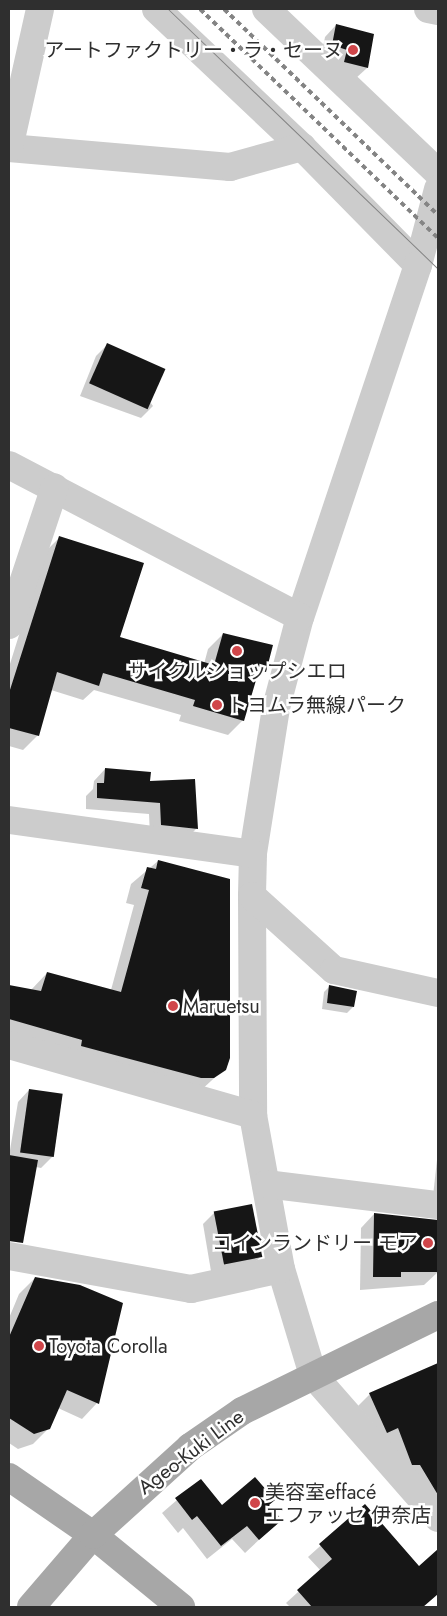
<!DOCTYPE html>
<meta charset="utf-8">
<style>
body{margin:0}
#map{position:relative;width:447px;height:1616px;overflow:hidden;background:#fff;font-family:Jost,"Noto Sans JP",sans-serif}
div>[style]{position:absolute}
.shadow>*{inset:0;background:#0003}
.building>*{inset:0;background:#161616;transform-origin:0 0}
.street>*{height:28px;margin:-14px;padding:0 14px;transform-origin:14px;border-radius:14px;background:#ccc}
.primary>*{height:28px;margin:-14px;padding:0 14px;transform-origin:14px;border-radius:14px;background:#a7a7a7}
.tram>*{height:1px;margin:-0.5px;padding:0 0.5px;transform-origin:0.5px;border-radius:0.5px;background:#848484}
.rail>*{height:4px;margin-top:-2px;transform-origin:0;background:repeating-linear-gradient(90deg,#848484 0 5px,transparent 0 9px)}
.dots>*{width:14px;height:14px;translate:-50% -50%;box-sizing:border-box;border:2px solid #fff;border-radius:50%}
span{translate:-50% -50%;white-space:nowrap;text-align:center;line-height:1.15;-webkit-text-stroke:5px #fff;paint-order:stroke}
.poi-label{font-size:20px;color:#2f2f2f}
.right{translate:-100% -50%;text-align:right}
.left{translate:0 -50%;text-align:left}
.street-label{font-size:20px;color:#2f2f2f}
.frame{position:absolute;inset:0;border:10px solid #2f2f2f;pointer-events:none}
</style>
<div id="map">
<div class="shadow">
<i style="clip-path:polygon(336px 25px,367px 68px,355px 79px,321px 57px,325px 37px)"></i>
<i style="clip-path:polygon(108px 344px,153px 406px,141px 418px,80px 396px,96px 356px)"></i>
<i style="clip-path:polygon(60px 537px,118px 638px,204px 664px,208px 649px,223px 634px,265px 671px,254px 682px,243px 720px,228px 735px,179px 721px,181px 715px,94px 690px,83px 700px,51px 690px,38px 735px,23px 750px,9px 746px,9px 667px,45px 552px)"></i>
<i style="clip-path:polygon(105px 769px,149px 782px,194px 781px,196px 829px,185px 840px,150px 837px,149px 814px,86px 809px,86px 796px,93px 789px,94px 781px)"></i>
<i style="clip-path:polygon(158px 861px,224px 1069px,198px 1093px,9px 1040px,9px 986px,31px 990px,47px 973px,111px 990px,134px 905px,126px 903px,131px 884px)"></i>
<i style="clip-path:polygon(330px 986px,353px 1007px,347px 1013px,322px 1009px,324px 992px)"></i>
<i style="clip-path:polygon(29px 1090px,53px 1156px,41px 1168px,36px 1167px,13px 1237px,9px 1236px,9px 1156px,18px 1102px)"></i>
<i style="clip-path:polygon(438px 1151px,438px 1205px,432px 1205px)"></i>
<i style="clip-path:polygon(215px 1212px,260px 1257px,249px 1269px,212px 1277px,203px 1224px)"></i>
<i style="clip-path:polygon(374px 1214px,438px 1221px,438px 1272px,424px 1285px,360px 1290px,361px 1228px)"></i>
<i style="clip-path:polygon(35px 1278px,97px 1403px,82px 1419px,58px 1408px,49px 1428px,33px 1444px,18px 1449px,9px 1443px,9px 1318px,19px 1294px)"></i>
<i style="clip-path:polygon(438px 1365px,438px 1499px,358px 1406px,370px 1394px)"></i>
<i style="clip-path:polygon(200px 1480px,222px 1507px,268px 1506px,280px 1520px,245px 1553px,232px 1539px,207px 1559px,183px 1528px,178px 1533px,162px 1513px)"></i>
<i style="clip-path:polygon(365px 1506px,419px 1568px,433px 1556px,438px 1563px,438px 1594px,423px 1607px,290px 1607px,286px 1603px,321px 1571px,308px 1557px)"></i>
</div>
<div class="building">
<i style="clip-path:polygon(336px 24px,374px 34px,368px 68px,344px 62px,347px 50px,332px 45px)"></i>
<i style="left:107px;top:343px;width:64px;height:44px;rotate:24deg"></i>
<i style="clip-path:polygon(59px 536px,144px 563px,120px 637px,214px 665px,223px 633px,273px 645px,266px 672px,259px 670px,244px 721px,193px 706px,195px 700px,103px 673px,99px 686px,57px 672px,39px 736px,9px 728px,9px 693px)"></i>
<i style="clip-path:polygon(105px 768px,151px 772px,150px 781px,195px 779px,198px 829px,161px 825px,160px 803px,97px 798px,97px 783px,104px 783px)"></i>
<i style="clip-path:polygon(158px 860px,230px 879px,230px 1058px,226px 1070px,214px 1078px,201px 1078px,81px 1046px,82px 1040px,9px 1019px,9px 985px,41px 991px,47px 972px,121px 992px,149px 890px,141px 888px,147px 867px,156px 869px)"></i>
<i style="clip-path:polygon(329px 985px,357px 991px,354px 1007px,327px 1003px)"></i>
<i style="left:29px;top:1089px;width:34px;height:64px;rotate:8deg"></i>
<i style="clip-path:polygon(9px 1155px,38px 1160px,23px 1243px,9px 1241px)"></i>
<i style="left:252px;top:1204px;width:54px;height:39px;rotate:79deg"></i>
<i style="clip-path:polygon(374px 1213px,438px 1220px,438px 1272px,401px 1272px,401px 1277px,373px 1277px)"></i>
<i style="clip-path:polygon(35px 1277px,80px 1285px,123px 1303px,99px 1404px,67px 1390px,50px 1429px,34px 1434px,9px 1418px,9px 1337px)"></i>
<i style="clip-path:polygon(438px 1363px,438px 1495px,420px 1465px,412px 1465px,398px 1428px,387px 1433px,369px 1393px)"></i>
<i style="clip-path:polygon(255px 1477px,275px 1500px,269px 1505px,282px 1520px,259px 1540px,247px 1526px,221px 1546px,197px 1516px,192px 1520px,175px 1498px,201px 1479px,222px 1505px)"></i>
<i style="clip-path:polygon(365px 1504px,419px 1566px,438px 1549px,438px 1594px,423px 1607px,312px 1607px,297px 1590px,332px 1559px,319px 1544px)"></i>
</div>
<div class="street">
<i style="left:156px;top:9px;width:201px;rotate:43.4deg"></i>
<i style="left:302px;top:147px;width:165px;rotate:45.5deg"></i>
<i style="left:266px;top:9px;width:238px;rotate:43.6deg"></i>
<i style="left:428px;top:9px;width:10px;rotate:11deg"></i>
<i style="left:9px;top:148px;width:222px;rotate:4.9deg"></i>
<i style="left:230px;top:167px;width:75px;rotate:-15.5deg"></i>
<i style="left:9px;top:148px;width:142px;rotate:-77.4deg"></i>
<i style="left:438px;top:189px;width:79px;rotate:104.7deg"></i>
<i style="left:418px;top:265px;width:371px;rotate:108.5deg"></i>
<i style="left:300px;top:617px;width:94px;rotate:104.8deg"></i>
<i style="left:276px;top:708px;width:148px;rotate:99deg"></i>
<i style="left:253px;top:854px;width:42px;rotate:91.4deg"></i>
<i style="left:252px;top:896px;width:219px;rotate:89.7deg"></i>
<i style="left:253px;top:1115px;width:157px;rotate:79.7deg"></i>
<i style="left:281px;top:1269px;width:111px;rotate:73.2deg"></i>
<i style="left:313px;top:1375px;width:190px;rotate:48.8deg"></i>
<i style="left:9px;top:465px;width:328px;rotate:27.6deg"></i>
<i style="left:9px;top:625px;width:145px;rotate:-71.6deg"></i>
<i style="left:9px;top:820px;width:246px;rotate:7.9deg"></i>
<i style="left:252px;top:896px;width:110px;rotate:42.1deg"></i>
<i style="left:334px;top:970px;width:107px;rotate:12.5deg"></i>
<i style="left:9px;top:1045px;width:254px;rotate:16deg"></i>
<i style="left:266px;top:1184px;width:173px;rotate:7deg"></i>
<i style="left:9px;top:1256px;width:185px;rotate:10.3deg"></i>
<i style="left:191px;top:1289px;width:92px;rotate:-12.5deg"></i>
</div>
<div class="primary">
<i style="left:9px;top:1477px;width:102px;rotate:34.6deg"></i>
<i style="left:93px;top:1535px;width:114px;rotate:39.3deg"></i>
<i style="left:31px;top:1607px;width:95px;rotate:-49.3deg"></i>
<i style="left:93px;top:1535px;width:131px;rotate:-42.2deg"></i>
<i style="left:190px;top:1447px;width:63px;rotate:-34.7deg"></i>
<i style="left:242px;top:1411px;width:218px;rotate:-26.1deg"></i>
</div>
<div class="tram">
<i style="left:168px;top:9px;width:375px;rotate:43.9deg"></i>
</div>
<div class="rail">
<i style="left:200px;top:9px;width:330px;rotate:43.9deg"></i>
<i style="left:224px;top:9px;width:297px;rotate:43.9deg"></i>
</div>
<div class="dots">
<i style="left:353px;top:50px;background:#d0464a"></i>
<i style="left:237px;top:651px;background:#d0464a"></i>
<i style="left:217px;top:705px;background:#d0464a"></i>
<i style="left:173px;top:1006px;background:#d0464a"></i>
<i style="left:428px;top:1243px;background:#d0464a"></i>
<i style="left:39px;top:1346px;background:#d0464a"></i>
<i style="left:255px;top:1503px;background:#d0464a"></i>
</div>
<div class="poi-label">
<span class="right" style="left:343px;top:50px">アートファクトリー・ラ・セーヌ</span>
<span style="left:237px;top:671px">サイクルショップシエロ</span>
<span class="left" style="left:227px;top:705px">トヨムラ無線パーク</span>
<span class="left" style="left:183px;top:1006px">Maruetsu</span>
<span class="right" style="left:418px;top:1243px">コインランドリー モア</span>
<span class="left" style="left:49px;top:1346px">Toyota Corolla</span>
<span class="left" style="left:265px;top:1504px">美容室effacé<br>エファッセ 伊奈店</span>
</div>
<div class="street-label">
<span style="left:191px;top:1452px;rotate:-37deg">Ageo-Kuki Line</span>
</div>
<div class="frame"></div>
</div>
